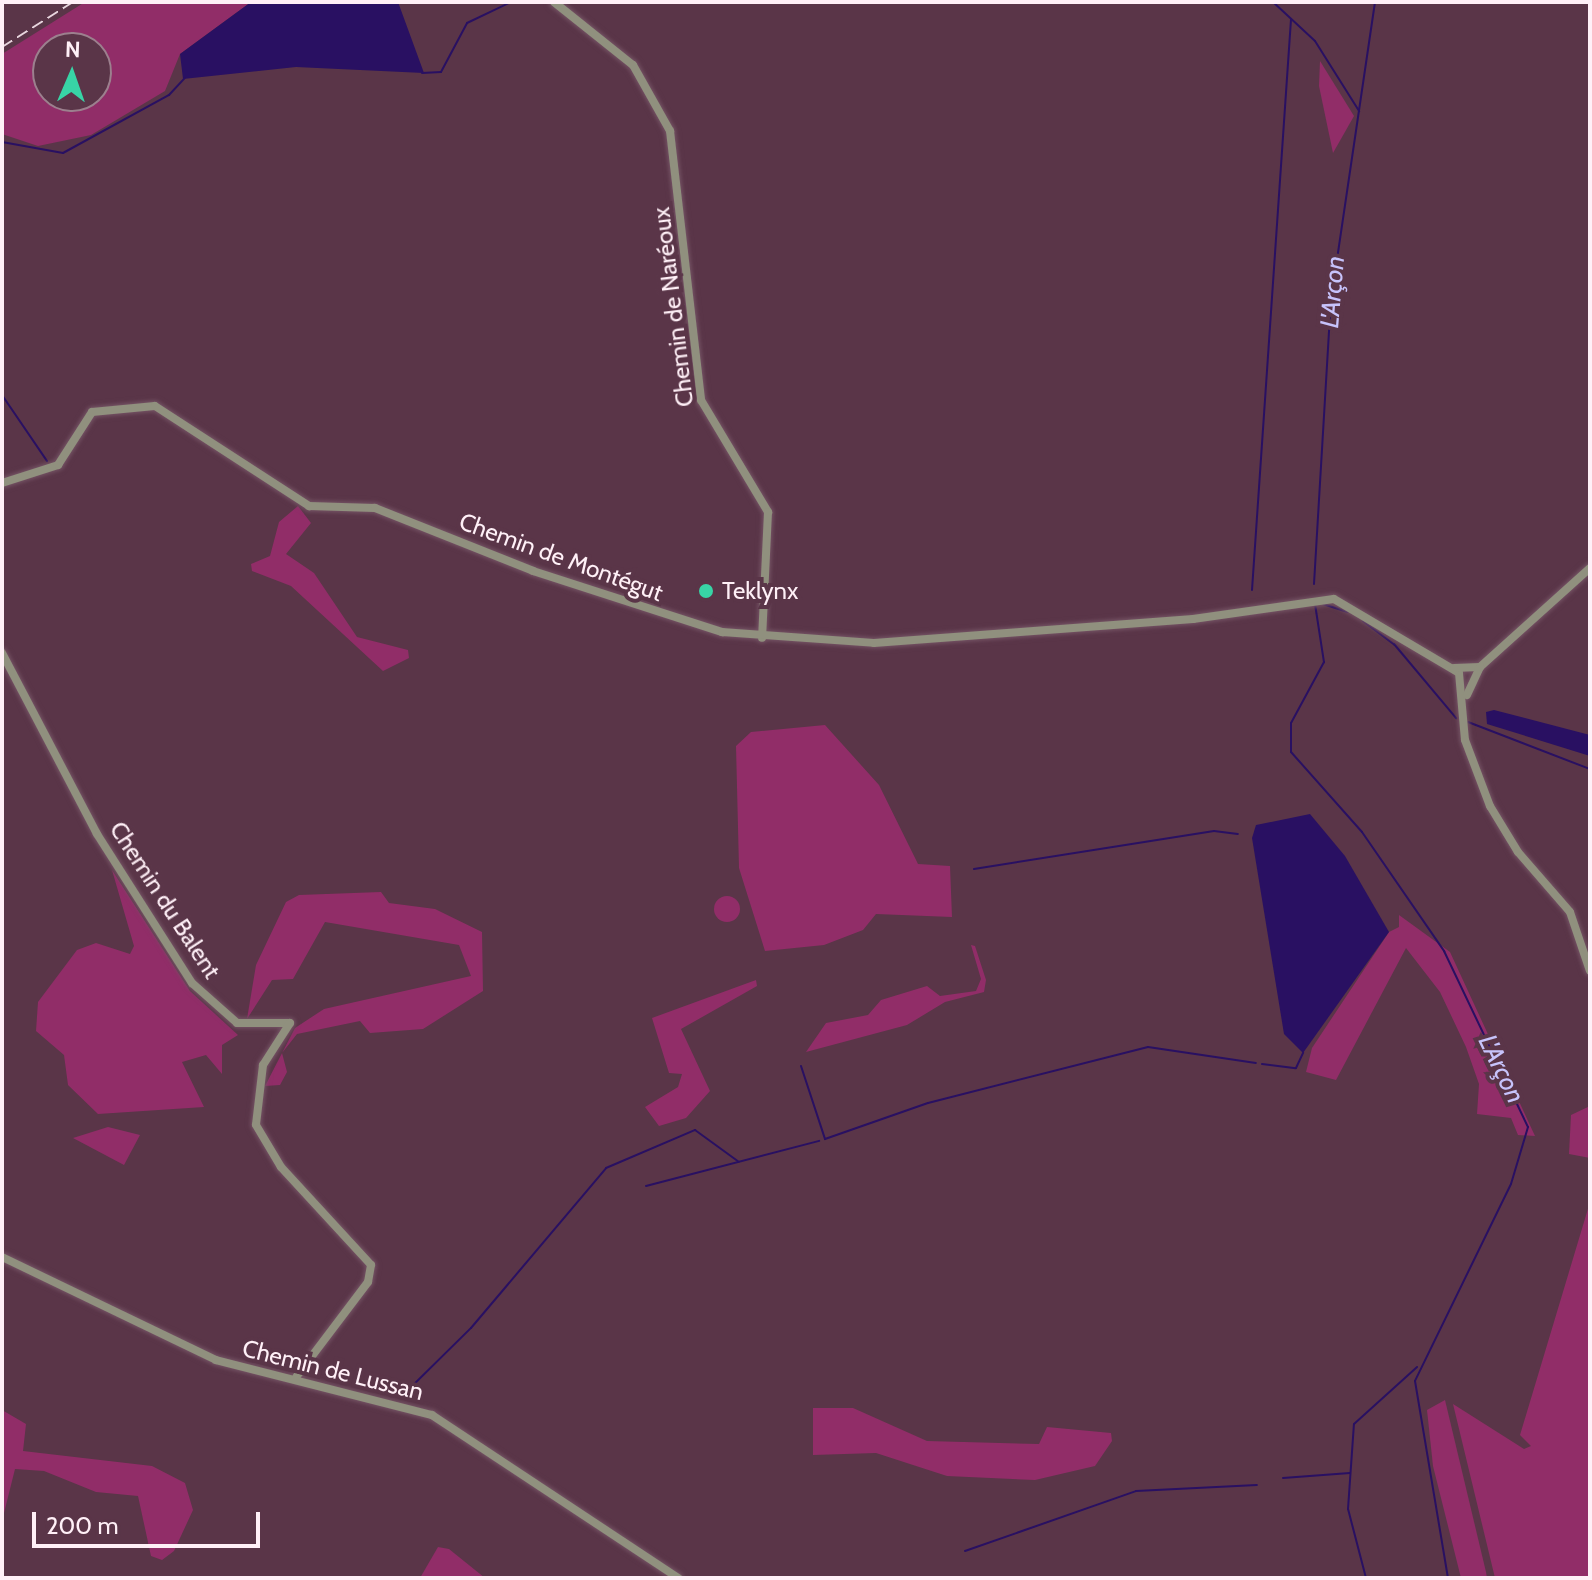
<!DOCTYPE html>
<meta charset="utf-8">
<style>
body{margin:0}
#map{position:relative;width:1592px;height:1580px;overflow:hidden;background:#5a3548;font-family:Cabin,sans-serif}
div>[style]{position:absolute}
.green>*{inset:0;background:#912d68}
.round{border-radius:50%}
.water>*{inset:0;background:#291062}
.stream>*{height:2px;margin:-1px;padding:0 1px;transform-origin:1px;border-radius:1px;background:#291062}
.roads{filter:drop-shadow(0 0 2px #745364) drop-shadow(0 0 2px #745364)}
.minor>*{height:8px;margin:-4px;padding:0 4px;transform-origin:4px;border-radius:4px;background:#90907e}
.rail>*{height:2px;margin-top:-1px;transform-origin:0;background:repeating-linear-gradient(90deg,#e8d6de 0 12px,transparent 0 18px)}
.dots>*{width:22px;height:22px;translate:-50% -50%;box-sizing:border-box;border:4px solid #5a3548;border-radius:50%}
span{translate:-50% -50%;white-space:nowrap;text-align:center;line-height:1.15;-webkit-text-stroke:8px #5a3548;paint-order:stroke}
.street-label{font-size:24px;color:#fff0f7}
.poi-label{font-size:24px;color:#fff0f7}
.left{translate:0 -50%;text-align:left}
.water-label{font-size:26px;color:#c7c3fb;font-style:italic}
.frame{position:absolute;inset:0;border:4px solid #fff0f7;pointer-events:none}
.north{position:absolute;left:32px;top:32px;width:80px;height:80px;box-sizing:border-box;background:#5a3548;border:2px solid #9c808e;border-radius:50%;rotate:2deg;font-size:22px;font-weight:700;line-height:32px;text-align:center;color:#fff0f7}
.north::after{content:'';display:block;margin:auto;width:28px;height:36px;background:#38d4a6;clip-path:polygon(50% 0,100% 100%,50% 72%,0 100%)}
.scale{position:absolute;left:32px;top:1512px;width:228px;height:36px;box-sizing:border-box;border:4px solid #fff0f7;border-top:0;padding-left:10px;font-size:24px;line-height:28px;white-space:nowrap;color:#fff0f7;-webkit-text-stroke:6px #5a3548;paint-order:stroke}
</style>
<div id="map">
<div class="green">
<i style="clip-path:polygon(evenodd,85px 2px,251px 2px,180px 54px,165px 91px,91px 135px,38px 146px,2px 134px,2px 54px,85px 2px,48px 48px,96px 48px,96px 96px,48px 96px,48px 48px)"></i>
<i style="clip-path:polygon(1320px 61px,1354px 116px,1333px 153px,1319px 86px)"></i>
<i style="clip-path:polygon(298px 506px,311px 523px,286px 554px,314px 573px,357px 637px,408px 650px,409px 658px,383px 671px,291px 586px,252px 571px,251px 564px,270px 556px,279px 522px)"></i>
<i style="clip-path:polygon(825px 725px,879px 785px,918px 864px,950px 866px,952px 917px,876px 914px,863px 930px,824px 945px,765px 951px,739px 868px,736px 746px,751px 732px)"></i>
<i style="clip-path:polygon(112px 870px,190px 991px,238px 1035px,222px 1045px,222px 1074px,206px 1055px,182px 1062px,204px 1107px,98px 1114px,68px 1085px,64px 1055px,36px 1031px,38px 1002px,77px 950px,96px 943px,130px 954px,134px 946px)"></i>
<i style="clip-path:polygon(381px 892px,389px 903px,435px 909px,482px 932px,483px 991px,423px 1029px,370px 1033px,360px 1021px,297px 1034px,282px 1053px,287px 1072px,280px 1085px,265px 1086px,295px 1028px,324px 1009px,471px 976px,459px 945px,325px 922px,293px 979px,272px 980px,247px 1019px,256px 965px,286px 902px,299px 895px)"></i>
<i class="round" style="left:714px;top:896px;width:26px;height:26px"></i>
<i style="clip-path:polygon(1399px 915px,1450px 952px,1535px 1136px,1518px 1135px,1511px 1118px,1477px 1114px,1479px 1084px,1466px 1047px,1440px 992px,1406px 948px,1336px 1080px,1306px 1072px,1312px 1048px,1389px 932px,1399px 927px)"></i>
<i style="clip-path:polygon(971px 945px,975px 946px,986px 980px,984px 992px,945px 1002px,907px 1025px,806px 1052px,826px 1023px,868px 1015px,881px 1000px,927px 986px,940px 996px,976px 991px,981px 979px)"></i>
<i style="clip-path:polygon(756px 980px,757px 986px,681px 1029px,710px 1091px,686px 1118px,659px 1126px,645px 1107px,678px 1087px,682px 1074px,669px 1073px,652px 1018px)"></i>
<i style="clip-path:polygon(1590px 1106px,1590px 1158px,1569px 1154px,1571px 1115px)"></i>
<i style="clip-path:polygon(108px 1127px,140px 1135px,124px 1165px,73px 1138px)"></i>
<i style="clip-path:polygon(1590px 1202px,1590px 1578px,1495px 1578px,1453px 1404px,1524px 1449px,1531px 1446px,1520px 1435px)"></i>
<i style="clip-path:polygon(1445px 1400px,1486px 1572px,1487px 1578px,1461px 1578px,1433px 1466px,1427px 1410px)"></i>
<i style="clip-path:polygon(813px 1408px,853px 1408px,927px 1441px,1039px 1444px,1047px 1427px,1111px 1433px,1112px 1441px,1095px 1466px,1035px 1480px,947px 1476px,876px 1453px,813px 1455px)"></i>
<i style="clip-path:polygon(2px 1410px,26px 1424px,23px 1451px,152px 1466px,185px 1483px,193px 1510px,174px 1551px,162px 1560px,151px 1556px,138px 1496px,96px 1492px,44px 1471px,15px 1469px,2px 1521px)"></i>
<i style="clip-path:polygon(438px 1547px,449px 1549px,485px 1578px,420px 1578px)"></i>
</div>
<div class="water">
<i style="clip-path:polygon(251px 2px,398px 2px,424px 73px,296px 67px,183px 79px,180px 54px)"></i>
<i style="clip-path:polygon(1494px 710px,1590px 735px,1590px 756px,1487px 724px,1486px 712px)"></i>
<i style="clip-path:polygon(1310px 814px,1345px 856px,1389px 932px,1303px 1053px,1284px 1034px,1252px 838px,1256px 825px)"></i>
</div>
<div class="stream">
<i style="left:1273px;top:2px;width:57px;rotate:42.9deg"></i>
<i style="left:1315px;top:41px;width:83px;rotate:57.8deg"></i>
<i style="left:422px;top:73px;width:19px;rotate:-3deg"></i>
<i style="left:441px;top:72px;width:55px;rotate:-62deg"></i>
<i style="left:467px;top:23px;width:49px;rotate:-25.5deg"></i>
<i style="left:2px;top:142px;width:62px;rotate:10.2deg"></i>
<i style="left:63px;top:153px;width:121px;rotate:-28.7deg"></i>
<i style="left:169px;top:95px;width:23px;rotate:-47deg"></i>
<i style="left:2px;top:395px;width:80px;rotate:55.7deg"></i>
<i style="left:1314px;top:584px;width:285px;rotate:-86.6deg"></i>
<i style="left:1331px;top:300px;width:301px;rotate:-81.6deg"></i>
<i style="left:1252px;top:590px;width:572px;rotate:-86.09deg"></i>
<i style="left:1315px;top:604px;width:59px;rotate:81.2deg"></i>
<i style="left:1324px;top:662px;width:69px;rotate:118.4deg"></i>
<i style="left:1291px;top:723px;width:29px;rotate:90deg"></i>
<i style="left:1291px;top:752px;width:107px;rotate:48.4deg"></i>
<i style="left:1362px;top:832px;width:145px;rotate:55.4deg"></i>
<i style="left:1444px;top:951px;width:195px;rotate:64.5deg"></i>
<i style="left:1528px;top:1127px;width:59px;rotate:106.6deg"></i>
<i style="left:1511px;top:1184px;width:219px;rotate:116deg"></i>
<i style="left:1415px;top:1381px;width:200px;rotate:80.5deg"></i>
<i style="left:1323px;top:604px;width:26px;rotate:18deg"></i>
<i style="left:1363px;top:621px;width:39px;rotate:37deg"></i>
<i style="left:1394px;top:644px;width:97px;rotate:50deg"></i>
<i style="left:1468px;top:722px;width:131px;rotate:21.1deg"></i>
<i style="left:974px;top:869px;width:243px;rotate:-9deg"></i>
<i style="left:1214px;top:831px;width:24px;rotate:7deg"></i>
<i style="left:1262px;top:1064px;width:34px;rotate:7deg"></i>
<i style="left:1296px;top:1068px;width:17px;rotate:-65deg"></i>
<i style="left:801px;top:1066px;width:77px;rotate:71.8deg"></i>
<i style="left:825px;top:1139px;width:109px;rotate:-19.3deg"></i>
<i style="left:928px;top:1103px;width:227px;rotate:-14.3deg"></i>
<i style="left:1148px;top:1047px;width:109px;rotate:8.4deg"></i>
<i style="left:646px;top:1186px;width:179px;rotate:-14.6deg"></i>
<i style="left:402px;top:1396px;width:97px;rotate:-44.6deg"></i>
<i style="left:471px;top:1328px;width:209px;rotate:-49.8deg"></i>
<i style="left:606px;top:1168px;width:97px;rotate:-23.1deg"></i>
<i style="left:695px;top:1130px;width:54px;rotate:36deg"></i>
<i style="left:1283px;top:1478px;width:67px;rotate:-4.3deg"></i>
<i style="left:965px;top:1551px;width:181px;rotate:-19.3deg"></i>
<i style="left:1136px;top:1491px;width:121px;rotate:-2.8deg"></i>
<i style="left:1366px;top:1578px;width:71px;rotate:-104.6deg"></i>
<i style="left:1348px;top:1509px;width:85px;rotate:-86deg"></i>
<i style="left:1354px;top:1424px;width:85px;rotate:-42.1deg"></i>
</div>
<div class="roads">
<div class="minor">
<i style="left:554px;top:2px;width:101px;rotate:38.6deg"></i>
<i style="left:633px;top:65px;width:76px;rotate:60.7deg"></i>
<i style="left:670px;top:131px;width:271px;rotate:83.4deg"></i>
<i style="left:701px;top:400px;width:131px;rotate:59.1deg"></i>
<i style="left:768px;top:512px;width:126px;rotate:92.7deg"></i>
<i style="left:2px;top:483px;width:59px;rotate:-17.8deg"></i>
<i style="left:58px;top:465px;width:63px;rotate:-57.3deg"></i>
<i style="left:92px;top:412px;width:63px;rotate:-5.4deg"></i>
<i style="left:155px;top:406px;width:184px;rotate:33deg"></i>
<i style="left:309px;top:506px;width:66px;rotate:1.7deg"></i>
<i style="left:375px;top:508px;width:170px;rotate:21.7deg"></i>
<i style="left:533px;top:571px;width:199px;rotate:17.9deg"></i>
<i style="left:722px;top:632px;width:152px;rotate:4.1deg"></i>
<i style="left:874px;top:643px;width:320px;rotate:-4.3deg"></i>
<i style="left:1193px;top:619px;width:142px;rotate:-8.1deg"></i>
<i style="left:1334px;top:599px;width:145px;rotate:30.6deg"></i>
<i style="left:1459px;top:673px;width:67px;rotate:84.9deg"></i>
<i style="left:1465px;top:740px;width:71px;rotate:69.3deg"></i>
<i style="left:1490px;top:806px;width:54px;rotate:58.7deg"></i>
<i style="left:1518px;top:852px;width:79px;rotate:49.1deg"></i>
<i style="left:1570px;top:912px;width:62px;rotate:71.3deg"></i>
<i style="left:2px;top:653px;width:204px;rotate:62.3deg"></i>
<i style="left:97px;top:834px;width:177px;rotate:57.5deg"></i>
<i style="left:192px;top:983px;width:60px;rotate:41.6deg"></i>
<i style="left:237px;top:1023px;width:53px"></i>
<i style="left:290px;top:1023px;width:50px;rotate:122.7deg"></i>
<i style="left:263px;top:1065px;width:60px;rotate:96.7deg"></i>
<i style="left:256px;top:1125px;width:49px;rotate:59.2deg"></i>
<i style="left:281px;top:1167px;width:133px;rotate:47.4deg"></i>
<i style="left:371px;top:1265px;width:17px;rotate:100deg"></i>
<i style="left:368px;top:1282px;width:118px;rotate:127.1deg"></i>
<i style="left:1454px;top:668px;width:26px;rotate:-2deg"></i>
<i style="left:1480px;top:667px;width:148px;rotate:-42deg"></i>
<i style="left:1467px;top:695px;width:31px;rotate:-65deg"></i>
<i style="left:2px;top:1257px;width:237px;rotate:25.7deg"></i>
<i style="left:216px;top:1360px;width:223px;rotate:14.3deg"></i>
<i style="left:432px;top:1415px;width:295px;rotate:33.5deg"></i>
</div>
</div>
<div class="rail">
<i style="left:2px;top:47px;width:84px;rotate:-32.4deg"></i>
</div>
<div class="dots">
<i style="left:706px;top:591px;background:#38d4a6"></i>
</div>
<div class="street-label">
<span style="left:673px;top:307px;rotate:-97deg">Chemin de Naréoux</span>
<span style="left:561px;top:557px;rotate:20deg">Chemin de Montégut</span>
<span style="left:165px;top:900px;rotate:57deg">Chemin du Balent</span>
<span style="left:333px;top:1370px;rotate:14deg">Chemin de Lussan</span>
</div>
<div class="poi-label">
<span class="left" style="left:722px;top:591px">Teklynx</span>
</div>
<div class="water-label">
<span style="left:1333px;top:292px;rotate:-85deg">L'Arçon</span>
<span style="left:1501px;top:1069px;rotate:64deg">L'Arçon</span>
</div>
<div class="frame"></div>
<div class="north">N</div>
<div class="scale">200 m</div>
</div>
